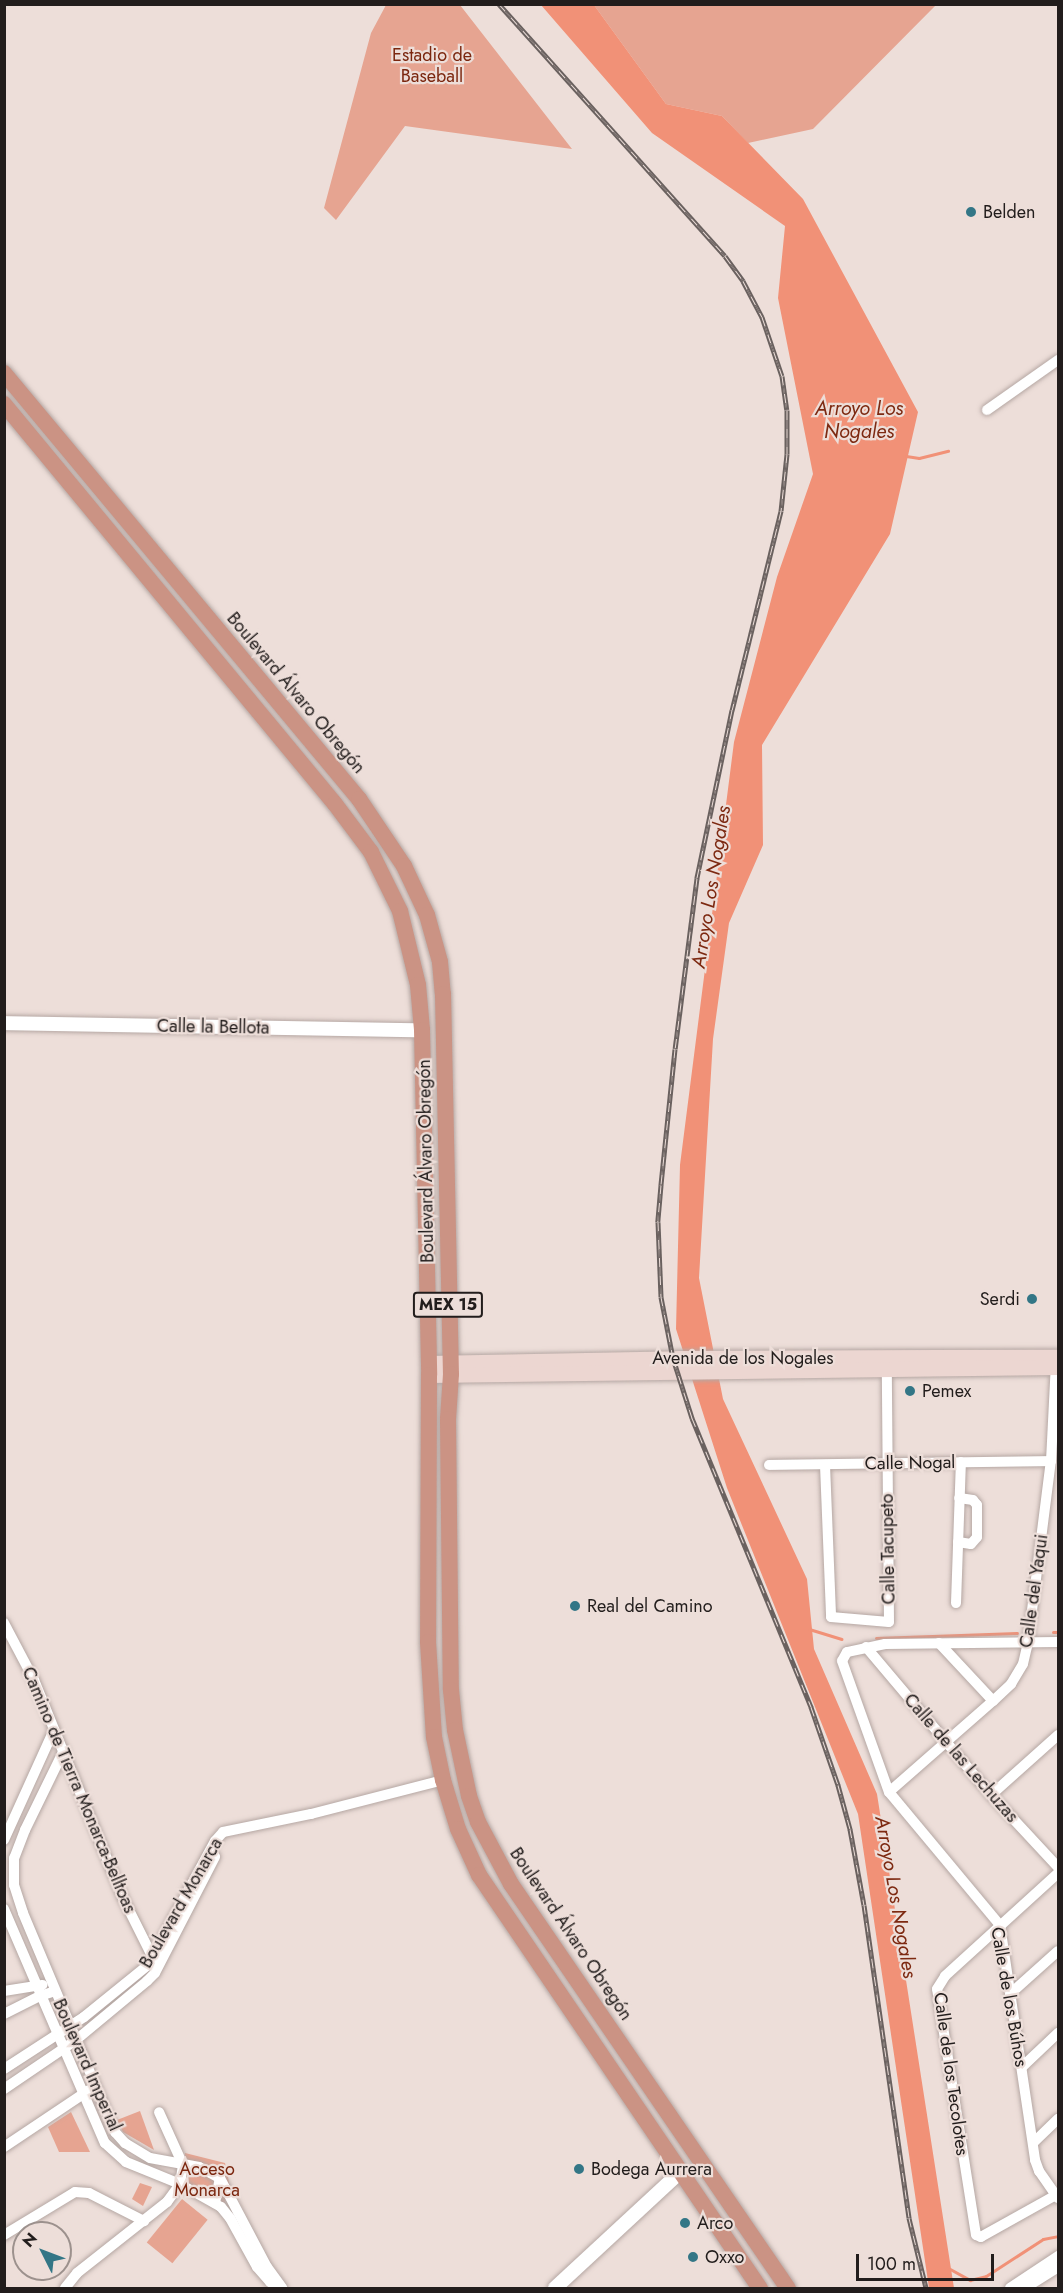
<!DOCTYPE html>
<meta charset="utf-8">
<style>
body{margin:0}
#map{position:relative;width:1063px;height:2293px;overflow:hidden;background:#edded9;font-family:Jost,sans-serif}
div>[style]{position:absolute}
.green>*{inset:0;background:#e6a491;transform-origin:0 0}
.water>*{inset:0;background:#f19177}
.stream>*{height:3px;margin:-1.5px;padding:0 1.5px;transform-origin:1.5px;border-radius:1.5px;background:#f19177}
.roads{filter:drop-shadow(0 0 2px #b5a7a3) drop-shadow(0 0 2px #b5a7a3)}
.minor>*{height:10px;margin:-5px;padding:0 5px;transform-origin:5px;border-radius:5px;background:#fff}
.tertiary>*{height:14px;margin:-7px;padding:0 7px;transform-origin:7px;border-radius:7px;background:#fff}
.secondary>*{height:15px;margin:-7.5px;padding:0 7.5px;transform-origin:7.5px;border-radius:7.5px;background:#ecd6d1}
.trunk>*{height:16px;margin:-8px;padding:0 8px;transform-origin:8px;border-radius:8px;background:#cb9384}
.rail>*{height:5px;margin-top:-2.5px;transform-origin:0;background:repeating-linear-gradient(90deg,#edded9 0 9px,#6a615f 0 18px);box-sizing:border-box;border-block:2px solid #6a615f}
.dots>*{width:16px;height:16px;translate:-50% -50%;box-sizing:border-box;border:3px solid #edded9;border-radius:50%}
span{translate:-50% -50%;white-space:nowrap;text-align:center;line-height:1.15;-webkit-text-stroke:4.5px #edded9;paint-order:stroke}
.shield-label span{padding:2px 4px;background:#edded9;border:2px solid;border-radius:4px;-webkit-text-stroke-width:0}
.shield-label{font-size:16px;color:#221d1c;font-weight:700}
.park-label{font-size:18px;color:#7b260e}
.poi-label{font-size:18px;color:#221d1c}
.left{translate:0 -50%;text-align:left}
.right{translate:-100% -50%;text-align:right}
.street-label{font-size:18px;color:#221d1c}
.water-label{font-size:20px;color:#7d2911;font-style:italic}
.frame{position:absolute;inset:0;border:6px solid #221d1c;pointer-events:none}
.north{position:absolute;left:12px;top:2221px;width:60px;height:60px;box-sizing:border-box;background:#edded9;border:2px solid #9c918d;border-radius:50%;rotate:312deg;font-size:16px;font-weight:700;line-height:24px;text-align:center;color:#221d1c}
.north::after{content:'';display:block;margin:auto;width:21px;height:27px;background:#337686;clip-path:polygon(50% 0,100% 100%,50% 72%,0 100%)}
.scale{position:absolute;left:856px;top:2254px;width:138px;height:27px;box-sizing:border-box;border:3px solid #221d1c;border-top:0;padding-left:8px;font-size:18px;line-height:21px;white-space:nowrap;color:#221d1c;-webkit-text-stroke:4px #edded9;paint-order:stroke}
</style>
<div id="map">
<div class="green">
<i style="clip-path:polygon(386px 5px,460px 5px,572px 149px,405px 126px,336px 220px,324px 208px,371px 33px)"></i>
<i style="clip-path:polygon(594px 5px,936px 5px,813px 129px,748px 143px,722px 116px,666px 104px)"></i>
<i style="clip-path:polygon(140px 2111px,154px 2150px,123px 2132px,117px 2120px)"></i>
<i style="clip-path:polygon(71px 2112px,90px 2152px,59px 2152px,48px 2127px)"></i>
<i style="clip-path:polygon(185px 2153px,225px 2163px,230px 2187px,222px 2209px,176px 2189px,185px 2164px)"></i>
<i style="clip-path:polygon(140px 2183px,152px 2187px,143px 2206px,132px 2199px)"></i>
<i style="left:182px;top:2199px;width:33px;height:56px;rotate:39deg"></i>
</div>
<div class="water">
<i style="clip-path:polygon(541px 5px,594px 5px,666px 104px,722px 116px,803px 199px,918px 412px,890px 534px,762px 745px,763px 845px,729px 923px,713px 1039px,699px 1278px,723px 1399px,807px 1579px,814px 1649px,877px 1794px,954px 2288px,929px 2288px,858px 1814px,727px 1488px,676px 1329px,680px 1165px,734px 742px,777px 577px,813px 474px,778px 298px,785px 226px,652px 133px)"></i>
</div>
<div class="stream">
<i style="left:906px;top:456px;width:13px;rotate:9deg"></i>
<i style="left:919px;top:458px;width:30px;rotate:-14deg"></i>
<i style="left:809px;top:1629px;width:34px;rotate:17deg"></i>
<i style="left:1053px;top:1632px;width:5px"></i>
<i style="left:876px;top:1638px;width:141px;rotate:-2deg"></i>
<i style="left:950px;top:2269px;width:23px;rotate:29deg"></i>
<i style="left:970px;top:2280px;width:16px;rotate:-14deg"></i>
<i style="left:986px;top:2276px;width:68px;rotate:-33deg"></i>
<i style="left:1043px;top:2239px;width:15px;rotate:-11deg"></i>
</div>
<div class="roads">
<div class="minor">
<i style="left:987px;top:410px;width:87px;rotate:-35.2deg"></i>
<i style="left:769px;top:1465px;width:282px;rotate:-0.8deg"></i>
<i style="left:825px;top:1465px;width:152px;rotate:87.7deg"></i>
<i style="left:831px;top:1617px;width:58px;rotate:4.9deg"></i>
<i style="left:889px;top:1622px;width:253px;rotate:-90.5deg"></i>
<i style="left:958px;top:1542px;width:13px;rotate:9deg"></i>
<i style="left:971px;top:1544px;width:9px;rotate:-49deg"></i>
<i style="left:977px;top:1537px;width:32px;rotate:-90deg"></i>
<i style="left:977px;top:1505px;width:6px;rotate:-129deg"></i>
<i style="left:973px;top:1500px;width:14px;rotate:-172deg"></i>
<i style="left:956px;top:1603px;width:141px;rotate:-88deg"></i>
<i style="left:4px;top:1623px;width:64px;rotate:62.2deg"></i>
<i style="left:34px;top:1680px;width:233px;rotate:67.8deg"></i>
<i style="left:122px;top:1896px;width:69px;rotate:63.4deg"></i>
<i style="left:1058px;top:1642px;width:173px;rotate:179.3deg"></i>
<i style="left:885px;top:1644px;width:39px;rotate:168deg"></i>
<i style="left:847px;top:1652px;width:10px;rotate:119deg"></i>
<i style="left:842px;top:1661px;width:139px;rotate:70.3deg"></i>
<i style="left:889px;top:1792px;width:173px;rotate:50.2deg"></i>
<i style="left:1000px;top:1925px;width:238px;rotate:81.5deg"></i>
<i style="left:1035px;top:2160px;width:12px;rotate:70deg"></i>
<i style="left:1039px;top:2171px;width:33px;rotate:55deg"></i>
<i style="left:939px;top:1643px;width:79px;rotate:47deg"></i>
<i style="left:866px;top:1647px;width:194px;rotate:49.8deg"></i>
<i style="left:991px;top:1795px;width:98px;rotate:47.1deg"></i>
<i style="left:64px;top:1750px;width:89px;rotate:116deg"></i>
<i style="left:25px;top:1830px;width:30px;rotate:111deg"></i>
<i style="left:14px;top:1858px;width:27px;rotate:90deg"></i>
<i style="left:14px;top:1885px;width:29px;rotate:72deg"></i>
<i style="left:23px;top:1913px;width:238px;rotate:67.2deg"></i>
<i style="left:115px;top:2132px;width:15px;rotate:48deg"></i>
<i style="left:125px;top:2143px;width:29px;rotate:31deg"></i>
<i style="left:150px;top:2158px;width:50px;rotate:10.4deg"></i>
<i style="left:199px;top:2167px;width:24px;rotate:28deg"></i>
<i style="left:220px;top:2178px;width:101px;rotate:62.2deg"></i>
<i style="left:267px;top:2267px;width:26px;rotate:54deg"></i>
<i style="left:889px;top:1792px;width:138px;rotate:-41.2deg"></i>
<i style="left:993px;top:1701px;width:25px;rotate:-43deg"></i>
<i style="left:1011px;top:1684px;width:23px;rotate:-59deg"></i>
<i style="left:1023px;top:1664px;width:23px;rotate:-77deg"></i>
<i style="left:1028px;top:1642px;width:182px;rotate:-82.8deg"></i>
<i style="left:1051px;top:1461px;width:100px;rotate:-87.1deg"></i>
<i style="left:991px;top:1795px;width:90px;rotate:-41.8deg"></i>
<i style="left:4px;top:1840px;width:121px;rotate:-65.6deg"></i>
<i style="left:4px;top:1909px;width:255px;rotate:66.7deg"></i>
<i style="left:105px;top:2143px;width:28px;rotate:42deg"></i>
<i style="left:126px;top:2162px;width:58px;rotate:22.2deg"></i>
<i style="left:180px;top:2184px;width:47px;rotate:29.3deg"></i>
<i style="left:221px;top:2207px;width:14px;rotate:51deg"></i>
<i style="left:230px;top:2218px;width:56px;rotate:61.1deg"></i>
<i style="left:257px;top:2267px;width:20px;rotate:49deg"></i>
<i style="left:270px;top:2282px;width:9px;rotate:27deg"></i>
<i style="left:4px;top:1991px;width:39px;rotate:-9deg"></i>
<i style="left:1010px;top:1994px;width:64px;rotate:-41.9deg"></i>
<i style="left:4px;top:2014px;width:40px;rotate:-26.6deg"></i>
<i style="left:40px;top:1996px;width:16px;rotate:-18deg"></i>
<i style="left:1022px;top:2067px;width:50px;rotate:-43.4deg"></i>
<i style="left:4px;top:2069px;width:95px;rotate:-33deg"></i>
<i style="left:84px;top:2017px;width:82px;rotate:-39.1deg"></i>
<i style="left:148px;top:1965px;width:141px;rotate:-61.6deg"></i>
<i style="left:215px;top:1841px;width:12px;rotate:-48deg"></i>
<i style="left:223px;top:1832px;width:90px;rotate:-11.6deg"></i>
<i style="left:311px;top:1814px;width:136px;rotate:-14.4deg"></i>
<i style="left:4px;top:2089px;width:87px;rotate:-34.2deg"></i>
<i style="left:76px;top:2040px;width:92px;rotate:-39.7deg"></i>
<i style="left:147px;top:1981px;width:11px;rotate:-45deg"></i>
<i style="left:155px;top:1973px;width:131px;rotate:-62.7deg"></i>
<i style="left:1033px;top:2143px;width:35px;rotate:-44deg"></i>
<i style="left:4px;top:2147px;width:102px;rotate:-33.8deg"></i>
<i style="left:1056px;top:2195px;width:86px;rotate:150.8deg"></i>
<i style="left:981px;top:2237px;width:5px;rotate:-158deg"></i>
<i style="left:976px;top:2235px;width:249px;rotate:-99deg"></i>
<i style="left:937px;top:1989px;width:15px;rotate:-58deg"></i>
<i style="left:945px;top:1976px;width:153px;rotate:-42.3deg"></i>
<i style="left:215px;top:2203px;width:25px;rotate:-79deg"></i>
<i style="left:4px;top:2235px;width:83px;rotate:-31.2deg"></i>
<i style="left:75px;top:2192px;width:14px;rotate:4deg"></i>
<i style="left:89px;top:2193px;width:62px;rotate:27deg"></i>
<i style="left:65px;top:2288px;width:19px;rotate:-51deg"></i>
<i style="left:77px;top:2273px;width:115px;rotate:-38.3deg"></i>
<i style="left:167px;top:2202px;width:22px;rotate:-54deg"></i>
<i style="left:180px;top:2184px;width:19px;rotate:-81deg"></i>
<i style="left:183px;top:2165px;width:58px;rotate:-114.4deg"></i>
<i style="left:1010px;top:2288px;width:58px;rotate:-33.7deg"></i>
<i style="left:1025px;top:2288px;width:39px;rotate:-32deg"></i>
</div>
<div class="tertiary">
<i style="left:4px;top:1023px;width:418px;rotate:1deg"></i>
<i style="left:555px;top:2288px;width:169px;rotate:-42.8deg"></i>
</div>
<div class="secondary">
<i style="left:428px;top:1363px;width:250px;rotate:-1.1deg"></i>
<i style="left:678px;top:1358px;width:380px;rotate:-0.2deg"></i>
<i style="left:429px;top:1375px;width:629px;rotate:-0.73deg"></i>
</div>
<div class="trunk">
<i style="left:4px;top:373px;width:555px;rotate:50.19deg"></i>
<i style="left:359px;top:799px;width:81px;rotate:56.1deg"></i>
<i style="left:404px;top:866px;width:54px;rotate:64.9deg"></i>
<i style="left:427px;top:915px;width:49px;rotate:74.5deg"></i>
<i style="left:440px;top:962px;width:32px;rotate:85deg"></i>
<i style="left:443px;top:994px;width:380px;rotate:88.8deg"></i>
<i style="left:451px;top:1374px;width:45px;rotate:93.8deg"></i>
<i style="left:448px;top:1419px;width:271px;rotate:89.4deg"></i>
<i style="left:451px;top:1690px;width:40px;rotate:84.3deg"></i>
<i style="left:455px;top:1730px;width:67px;rotate:78deg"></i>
<i style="left:469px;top:1796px;width:28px;rotate:71deg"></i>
<i style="left:478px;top:1822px;width:70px;rotate:62deg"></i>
<i style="left:511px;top:1884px;width:490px;rotate:55.6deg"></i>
<i style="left:4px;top:404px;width:519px;rotate:50.39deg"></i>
<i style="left:335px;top:804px;width:60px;rotate:53.1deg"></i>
<i style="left:371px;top:852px;width:66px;rotate:63.8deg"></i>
<i style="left:400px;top:911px;width:76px;rotate:76.3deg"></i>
<i style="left:418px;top:985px;width:45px;rotate:84.9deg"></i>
<i style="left:422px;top:1030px;width:345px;rotate:88.8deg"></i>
<i style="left:429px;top:1375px;width:267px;rotate:90.2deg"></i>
<i style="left:428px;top:1642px;width:95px;rotate:86.4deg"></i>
<i style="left:434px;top:1737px;width:44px;rotate:78.2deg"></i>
<i style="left:443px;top:1780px;width:51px;rotate:73deg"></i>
<i style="left:458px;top:1829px;width:51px;rotate:65.5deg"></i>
<i style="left:479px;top:1875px;width:500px;rotate:55.8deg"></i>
</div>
</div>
<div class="rail">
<i style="left:499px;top:4px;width:338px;rotate:48.1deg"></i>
<i style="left:725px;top:256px;width:31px;rotate:54deg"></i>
<i style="left:743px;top:281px;width:41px;rotate:62.2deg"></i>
<i style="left:762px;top:317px;width:62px;rotate:71.3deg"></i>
<i style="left:782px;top:376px;width:34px;rotate:82deg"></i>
<i style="left:787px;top:410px;width:44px;rotate:90deg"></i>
<i style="left:787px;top:454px;width:57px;rotate:96deg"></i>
<i style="left:781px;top:511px;width:205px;rotate:103.8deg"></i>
<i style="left:732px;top:710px;width:172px;rotate:101.8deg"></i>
<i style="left:697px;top:878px;width:172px;rotate:97.3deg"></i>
<i style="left:675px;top:1049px;width:137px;rotate:95.9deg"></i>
<i style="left:661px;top:1185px;width:37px;rotate:95deg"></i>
<i style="left:658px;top:1222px;width:75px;rotate:87.7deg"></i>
<i style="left:661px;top:1297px;width:62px;rotate:78.9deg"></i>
<i style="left:673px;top:1358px;width:63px;rotate:72.4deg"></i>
<i style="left:692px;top:1418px;width:313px;rotate:67.6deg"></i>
<i style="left:811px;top:1707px;width:83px;rotate:70.9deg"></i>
<i style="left:838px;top:1785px;width:46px;rotate:74.7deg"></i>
<i style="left:850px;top:1829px;width:77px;rotate:79.6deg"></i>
<i style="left:864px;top:1905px;width:316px;rotate:81.8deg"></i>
<i style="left:909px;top:2218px;width:72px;rotate:76.3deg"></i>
</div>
<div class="dots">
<i style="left:971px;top:212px;background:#337686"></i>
<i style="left:1032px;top:1299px;background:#337686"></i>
<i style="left:910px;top:1391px;background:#337686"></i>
<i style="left:575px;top:1606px;background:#337686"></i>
<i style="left:579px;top:2169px;background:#337686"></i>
<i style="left:685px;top:2223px;background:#337686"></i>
<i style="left:693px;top:2257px;background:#337686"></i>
</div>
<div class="shield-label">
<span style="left:448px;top:1305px">MEX 15</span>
</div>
<div class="park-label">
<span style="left:432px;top:66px">Estadio de<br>Baseball</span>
<span style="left:207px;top:2180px">Acceso<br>Monarca</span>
</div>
<div class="poi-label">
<span class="left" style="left:983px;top:212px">Belden</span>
<span class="right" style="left:1020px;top:1299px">Serdi</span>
<span class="left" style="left:922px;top:1391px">Pemex</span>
<span class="left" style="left:587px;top:1606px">Real del Camino</span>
<span class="left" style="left:591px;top:2169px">Bodega Aurrera</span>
<span class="left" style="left:697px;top:2223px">Arco</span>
<span class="left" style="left:705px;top:2257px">Oxxo</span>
</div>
<div class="street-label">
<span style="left:296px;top:693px;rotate:50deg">Boulevard Álvaro Obregón</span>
<span style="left:213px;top:1027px;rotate:1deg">Calle la Bellota</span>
<span style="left:426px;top:1161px;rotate:-91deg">Boulevard Álvaro Obregón</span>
<span style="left:743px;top:1358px">Avenida de los Nogales</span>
<span style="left:910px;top:1463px;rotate:-1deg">Calle Nogal</span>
<span style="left:888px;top:1549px;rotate:-91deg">Calle Tacupeto</span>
<span style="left:1034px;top:1591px;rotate:-82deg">Calle del Yaqui</span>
<span style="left:961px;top:1758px;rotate:49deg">Calle de las Lechuzas</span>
<span style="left:79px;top:1790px;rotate:67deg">Camino de Tierra Monarca-Belltoas</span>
<span style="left:181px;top:1903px;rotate:-60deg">Boulevard Monarca</span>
<span style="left:571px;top:1934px;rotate:56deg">Boulevard Álvaro Obregón</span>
<span style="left:1009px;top:1997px;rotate:80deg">Calle de los Búhos</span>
<span style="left:87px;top:2065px;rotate:66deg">Boulevard Imperial</span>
<span style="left:951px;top:2074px;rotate:82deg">Calle de los Tecolotes</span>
</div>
<div class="water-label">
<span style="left:859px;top:420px">Arroyo Los<br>Nogales</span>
<span style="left:711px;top:887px;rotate:-81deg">Arroyo Los Nogales</span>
<span style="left:896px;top:1897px;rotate:80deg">Arroyo Los Nogales</span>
</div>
<div class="frame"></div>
<div class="north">N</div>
<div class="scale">100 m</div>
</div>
